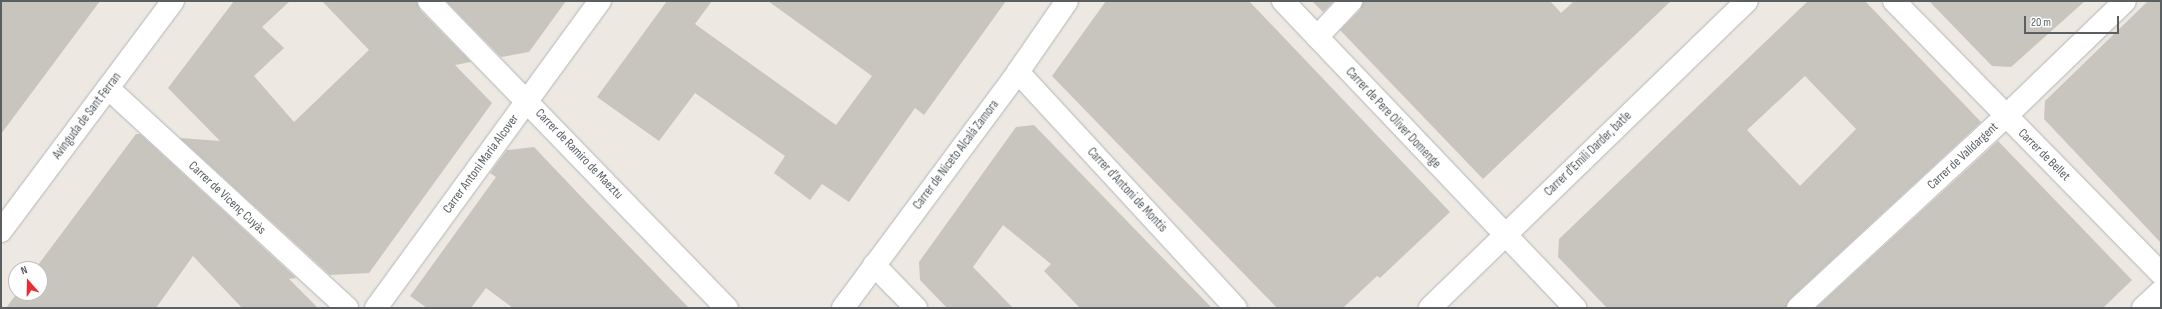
<!DOCTYPE html>
<meta charset="utf-8">
<style>
body{margin:0}
#map{position:relative;width:2162px;height:309px;overflow:hidden;background:#ede9e2;font-family:"Sofia Sans Condensed",sans-serif}
div>[style]{position:absolute}
.building>*{inset:0;background:#c8c4be}
.roads{filter:drop-shadow(0 0 1px #b2b5b9) drop-shadow(0 0 1px #b2b5b9)}
.street>*{height:22px;margin:-11px;padding:0 11px;transform-origin:11px;border-radius:11px;background:#fff}
.secondary>*{height:22px;margin:-11px;padding:0 11px;transform-origin:11px;border-radius:11px;background:#fff}
span{translate:-50% -50%;white-space:nowrap;text-align:center;line-height:1.15;-webkit-text-stroke:4px #fff;paint-order:stroke}
.street-label{font-size:13px;color:#5a5f62}
.frame{position:absolute;inset:0;border:2px solid #5a5f62;pointer-events:none}
.north{position:absolute;left:8px;top:261px;width:40px;height:40px;box-sizing:border-box;background:#fff;border:1px solid #bdbfc0;border-radius:50%;rotate:340deg;font-size:11px;font-weight:700;line-height:16px;text-align:center;color:#5a5f62}
.north::after{content:'';display:block;margin:auto;width:14px;height:18px;background:#e72e33;clip-path:polygon(50% 0,100% 100%,50% 72%,0 100%)}
.scale{position:absolute;left:2024px;top:16px;width:95px;height:18px;box-sizing:border-box;border:2px solid #5a5f62;border-top:0;padding-left:5px;font-size:12px;line-height:14px;white-space:nowrap;color:#5a5f62;-webkit-text-stroke:3px #fff;paint-order:stroke}
</style>
<div id="map">
<div class="building">
<i style="clip-path:polygon(1px 1px,100px 1px,1px 134px)"></i>
<i style="clip-path:polygon(234px 1px,290px 1px,262px 27px,284px 48px,254px 76px,294px 122px,369px 50px,322px 1px,417px 1px,420px 10px,471px 62px,455px 65px,492px 103px,369px 273px,330px 275px,180px 138px,220px 141px,168px 88px)"></i>
<i style="clip-path:polygon(446px 1px,566px 1px,529px 52px,501px 57px)"></i>
<i style="clip-path:polygon(667px 1px,712px 1px,695px 24px,836px 125px,872px 76px,768px 1px,1006px 1px,924px 115px,915px 108px,849px 202px,822px 184px,810px 200px,774px 173px,785px 156px,695px 93px,659px 141px,597px 97px)"></i>
<i style="clip-path:polygon(1106px 1px,1249px 1px,1450px 212px,1380px 278px,1377px 276px,1343px 308px,1277px 308px,1052px 76px)"></i>
<i style="clip-path:polygon(1312px 1px,1334px 1px,1323px 12px)"></i>
<i style="clip-path:polygon(1363px 1px,1550px 1px,1561px 13px,1574px 1px,1671px 1px,1483px 179px,1340px 30px,1360px 10px)"></i>
<i style="clip-path:polygon(evenodd,1808px 1px,1865px 1px,1981px 122px,1790px 299px,1786px 308px,1607px 308px,1558px 257px,1559px 239px,1808px 1px,1805px 76px,1856px 129px,1800px 186px,1747px 130px,1805px 76px)"></i>
<i style="clip-path:polygon(1929px 1px,2085px 1px,2011px 67px,1992px 66px)"></i>
<i style="clip-path:polygon(2148px 1px,2161px 1px,2161px 243px,2044px 119px,2045px 101px)"></i>
<i style="clip-path:polygon(1034px 125px,1153px 248px,1212px 308px,1080px 308px,1044px 271px,1051px 264px,1003px 225px,973px 267px,1013px 308px,947px 308px,920px 280px,919px 262px,1016px 127px)"></i>
<i style="clip-path:polygon(136px 134px,140px 134px,296px 278px,289px 279px,318px 308px,242px 308px,193px 256px,156px 308px,6px 308px,17px 293px,40px 293px,40px 269px,35px 269px)"></i>
<i style="clip-path:polygon(1998px 141px,2132px 280px,2103px 308px,1816px 308px)"></i>
<i style="clip-path:polygon(534px 147px,591px 207px,689px 308px,513px 308px,486px 288px,471px 308px,427px 308px,410px 296px,496px 177px,490px 173px,507px 150px)"></i>
</div>
<div class="roads">
<div class="street">
<i style="left:429px;top:1px;width:428px;rotate:45.9deg"></i>
<i style="left:1283px;top:1px;width:424px;rotate:46.4deg"></i>
<i style="left:1894px;top:1px;width:382px;rotate:45.6deg"></i>
<i style="left:1317px;top:37px;width:50px;rotate:-46.6deg"></i>
<i style="left:1018px;top:72px;width:321px;rotate:47.3deg"></i>
<i style="left:108px;top:88px;width:325px;rotate:42.6deg"></i>
<i style="left:874px;top:265px;width:60px;rotate:45.7deg"></i>
<i style="left:376px;top:308px;width:380px;rotate:-53.9deg"></i>
<i style="left:1798px;top:308px;width:283px;rotate:-42.7deg"></i>
<i style="left:2006px;top:116px;width:165px;rotate:-44deg"></i>
<i style="left:2143px;top:308px;width:25px;rotate:-43deg"></i>
</div>
<div class="secondary">
<i style="left:1px;top:231px;width:287px;rotate:-53.2deg"></i>
<i style="left:843px;top:308px;width:294px;rotate:-53.4deg"></i>
<i style="left:1018px;top:72px;width:86px;rotate:-55.4deg"></i>
<i style="left:1430px;top:308px;width:441px;rotate:-44.1deg"></i>
</div>
</div>
<div class="street-label">
<span style="left:87px;top:116px;rotate:-53deg">Avinguda de Sant Ferran</span>
<span style="left:1393px;top:118px;rotate:47deg">Carrer de Pere Oliver Domenge</span>
<span style="left:579px;top:154px;rotate:46deg">Carrer de Ramiro de Maeztu</span>
<span style="left:1588px;top:154px;rotate:-44deg">Carrer d'Emili Darder, batle</span>
<span style="left:956px;top:155px;rotate:-53deg">Carrer de Niceto Alcalá Zamora</span>
<span style="left:2044px;top:155px;rotate:45deg">Carrer de Bellet</span>
<span style="left:1963px;top:156px;rotate:-43deg">Carrer de Valldargent</span>
<span style="left:481px;top:164px;rotate:-54deg">Carrer Antoni Maria Alcover</span>
<span style="left:1127px;top:190px;rotate:47deg">Carrer d'Antoni de Montis</span>
<span style="left:227px;top:198px;rotate:43deg">Carrer de Vicenç Cuyàs</span>
</div>
<div class="frame"></div>
<div class="north">N</div>
<div class="scale">20 m</div>
</div>
